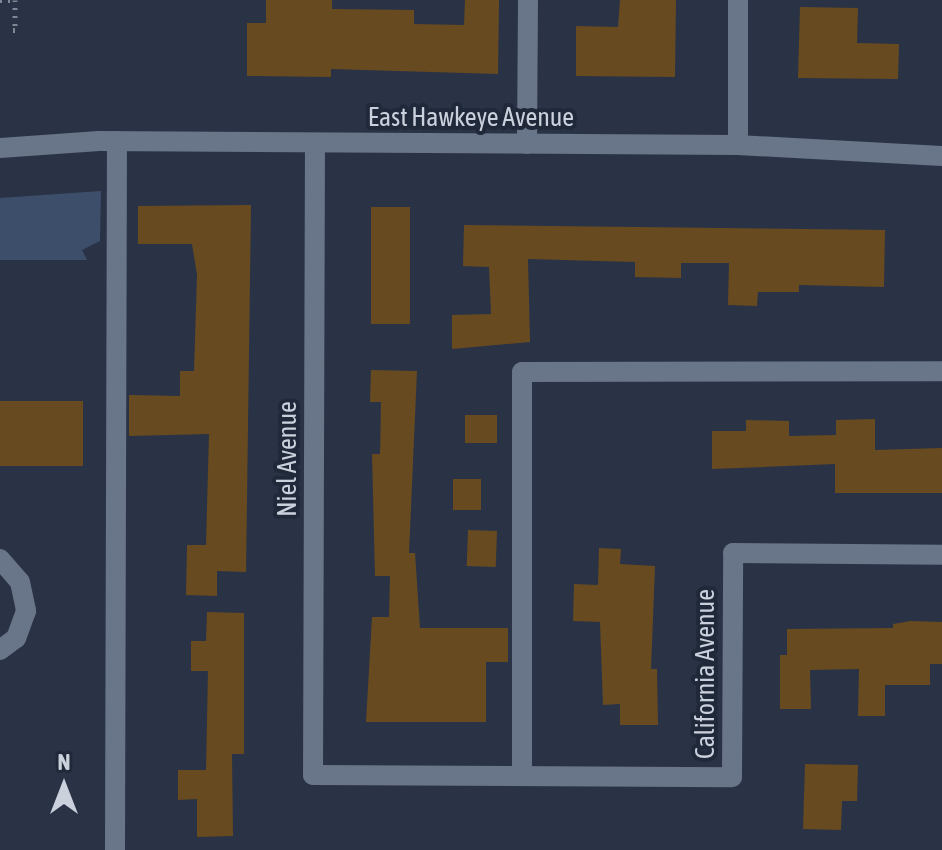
<!DOCTYPE html>
<style>
body{margin:0}
#map{position:relative;width:942px;height:850px;overflow:hidden;background:#293345;font-family:"Asap Condensed",sans-serif}
div>[style]{position:absolute}
.green>*{inset:0;background:#3d4e6b}
.building>*{inset:0;background:#684a21;transform-origin:0 0}
.path>*{height:5px;margin-top:-2.5px;transform-origin:0;background:repeating-linear-gradient(90deg,#7f8795 0 2px,transparent 0 8px)}
.minor>*{height:20px;margin:-10px;padding:0 10px;transform-origin:10px;border-radius:10px;background:#697588}
span{translate:-50% -50%;white-space:nowrap;text-align:center;line-height:1.15;-webkit-text-stroke:8px #20293a;paint-order:stroke}
.street-label{font-size:26px;color:#cbd1dc}
.north{position:absolute;left:24px;top:746px;width:80px;height:80px;-webkit-text-stroke:6px #20293a;paint-order:stroke;rotate:0deg;font-size:22px;font-weight:700;line-height:32px;text-align:center;color:#cbd1dc}
.north::after{content:'';display:block;margin:auto;width:28px;height:36px;background:#cbd1dc;clip-path:polygon(50% 0,100% 100%,50% 72%,0 100%)}
</style>
<div id="map">
<div class="green">
<i style="clip-path:polygon(101px 191px,100px 241px,82px 250px,87px 260px,0 260px,0 198px)"></i>
</div>
<div class="building">
<i style="clip-path:polygon(266px 0,332px 0,332px 9px,414px 10px,414px 24px,464px 25px,465px 0,499px 0,498px 74px,331px 69px,331px 77px,247px 76px,247px 23px,266px 23px)"></i>
<i style="clip-path:polygon(620px 0,676px 0,675px 77px,576px 76px,576px 26px,618px 27px)"></i>
<i style="clip-path:polygon(800px 7px,858px 8px,857px 43px,899px 44px,898px 79px,798px 78px)"></i>
<i style="clip-path:polygon(251px 205px,246px 572px,217px 571px,217px 596px,186px 595px,187px 545px,206px 545px,209px 434px,129px 436px,129px 395px,180px 396px,180px 371px,194px 371px,197px 275px,192px 244px,138px 244px,138px 206px)"></i>
<i style="left:371px;top:207px;width:39px;height:117px"></i>
<i style="clip-path:polygon(464px 225px,885px 230px,884px 287px,799px 285px,799px 292px,758px 292px,757px 306px,728px 305px,729px 263px,681px 263px,681px 278px,635px 277px,635px 262px,528px 259px,530px 342px,452px 349px,452px 315px,491px 314px,489px 267px,463px 266px)"></i>
<i style="clip-path:polygon(371px 370px,417px 371px,409px 553px,415px 553px,420px 628px,508px 628px,508px 662px,486px 662px,486px 722px,366px 722px,372px 617px,389px 617px,390px 576px,375px 576px,372px 454px,380px 454px,381px 402px,370px 402px)"></i>
<i style="left:0;top:401px;width:83px;height:65px"></i>
<i style="left:465px;top:415px;width:32px;height:28px"></i>
<i style="clip-path:polygon(875px 419px,875px 450px,942px 448px,942px 493px,835px 493px,835px 464px,712px 469px,712px 431px,746px 431px,746px 420px,789px 421px,789px 436px,836px 435px,836px 420px)"></i>
<i style="left:453px;top:479px;width:28px;height:31px"></i>
<i style="left:468px;top:530px;width:29px;height:36px;rotate:2deg"></i>
<i style="clip-path:polygon(599px 548px,621px 549px,620px 564px,655px 566px,651px 669px,657px 669px,658px 725px,620px 725px,620px 704px,603px 705px,600px 622px,573px 621px,574px 584px,598px 585px)"></i>
<i style="clip-path:polygon(207px 612px,244px 613px,244px 754px,232px 754px,233px 836px,197px 837px,197px 799px,178px 800px,178px 770px,206px 770px,208px 671px,191px 671px,191px 641px,206px 641px)"></i>
<i style="clip-path:polygon(911px 621px,942px 622px,942px 664px,930px 664px,930px 685px,885px 685px,885px 716px,858px 716px,859px 669px,810px 670px,811px 709px,780px 709px,780px 655px,787px 655px,787px 629px,893px 628px,893px 624px)"></i>
<i style="clip-path:polygon(805px 764px,858px 765px,857px 801px,842px 801px,841px 830px,803px 829px)"></i>
</div>
<div class="path">
<i style="left:0;top:0;width:15px"></i>
<i style="left:15px;top:0;width:30px;rotate:90deg"></i>
<i style="left:15px;top:30px;width:5px;rotate:180deg"></i>
</div>
<div class="minor">
<i style="left:738px;top:0;width:145px;rotate:90deg"></i>
<i style="left:315px;top:143px;width:632px;rotate:90.18deg"></i>
<i style="left:313px;top:775px;width:419px;rotate:0.3deg"></i>
<i style="left:732px;top:777px;width:224px;rotate:-89.7deg"></i>
<i style="left:733px;top:553px;width:209px;rotate:0.5deg"></i>
<i style="left:527px;top:144px;width:144px;rotate:-89.6deg"></i>
<i style="left:0;top:148px;width:99px;rotate:-4deg"></i>
<i style="left:99px;top:141px;width:639px;rotate:0.36deg"></i>
<i style="left:738px;top:145px;width:204px;rotate:3.1deg"></i>
<i style="left:0;top:559px;width:30px;rotate:49deg"></i>
<i style="left:20px;top:582px;width:30px;rotate:78deg"></i>
<i style="left:26px;top:611px;width:29px;rotate:110deg"></i>
<i style="left:16px;top:638px;width:20px;rotate:143deg"></i>
<i style="left:522px;top:776px;width:404px;rotate:-90deg"></i>
<i style="left:522px;top:372px;width:420px;rotate:-0.1deg"></i>
<i style="left:115px;top:850px;width:709px;rotate:-89.84deg"></i>
</div>
<div class="street-label">
<span style="left:471px;top:118px">East Hawkeye Avenue</span>
<span style="left:288px;top:459px;rotate:-90deg">Niel Avenue</span>
<span style="left:706px;top:674px;rotate:-90deg">California Avenue</span>
</div>
<div class="north">N</div>
</div>
